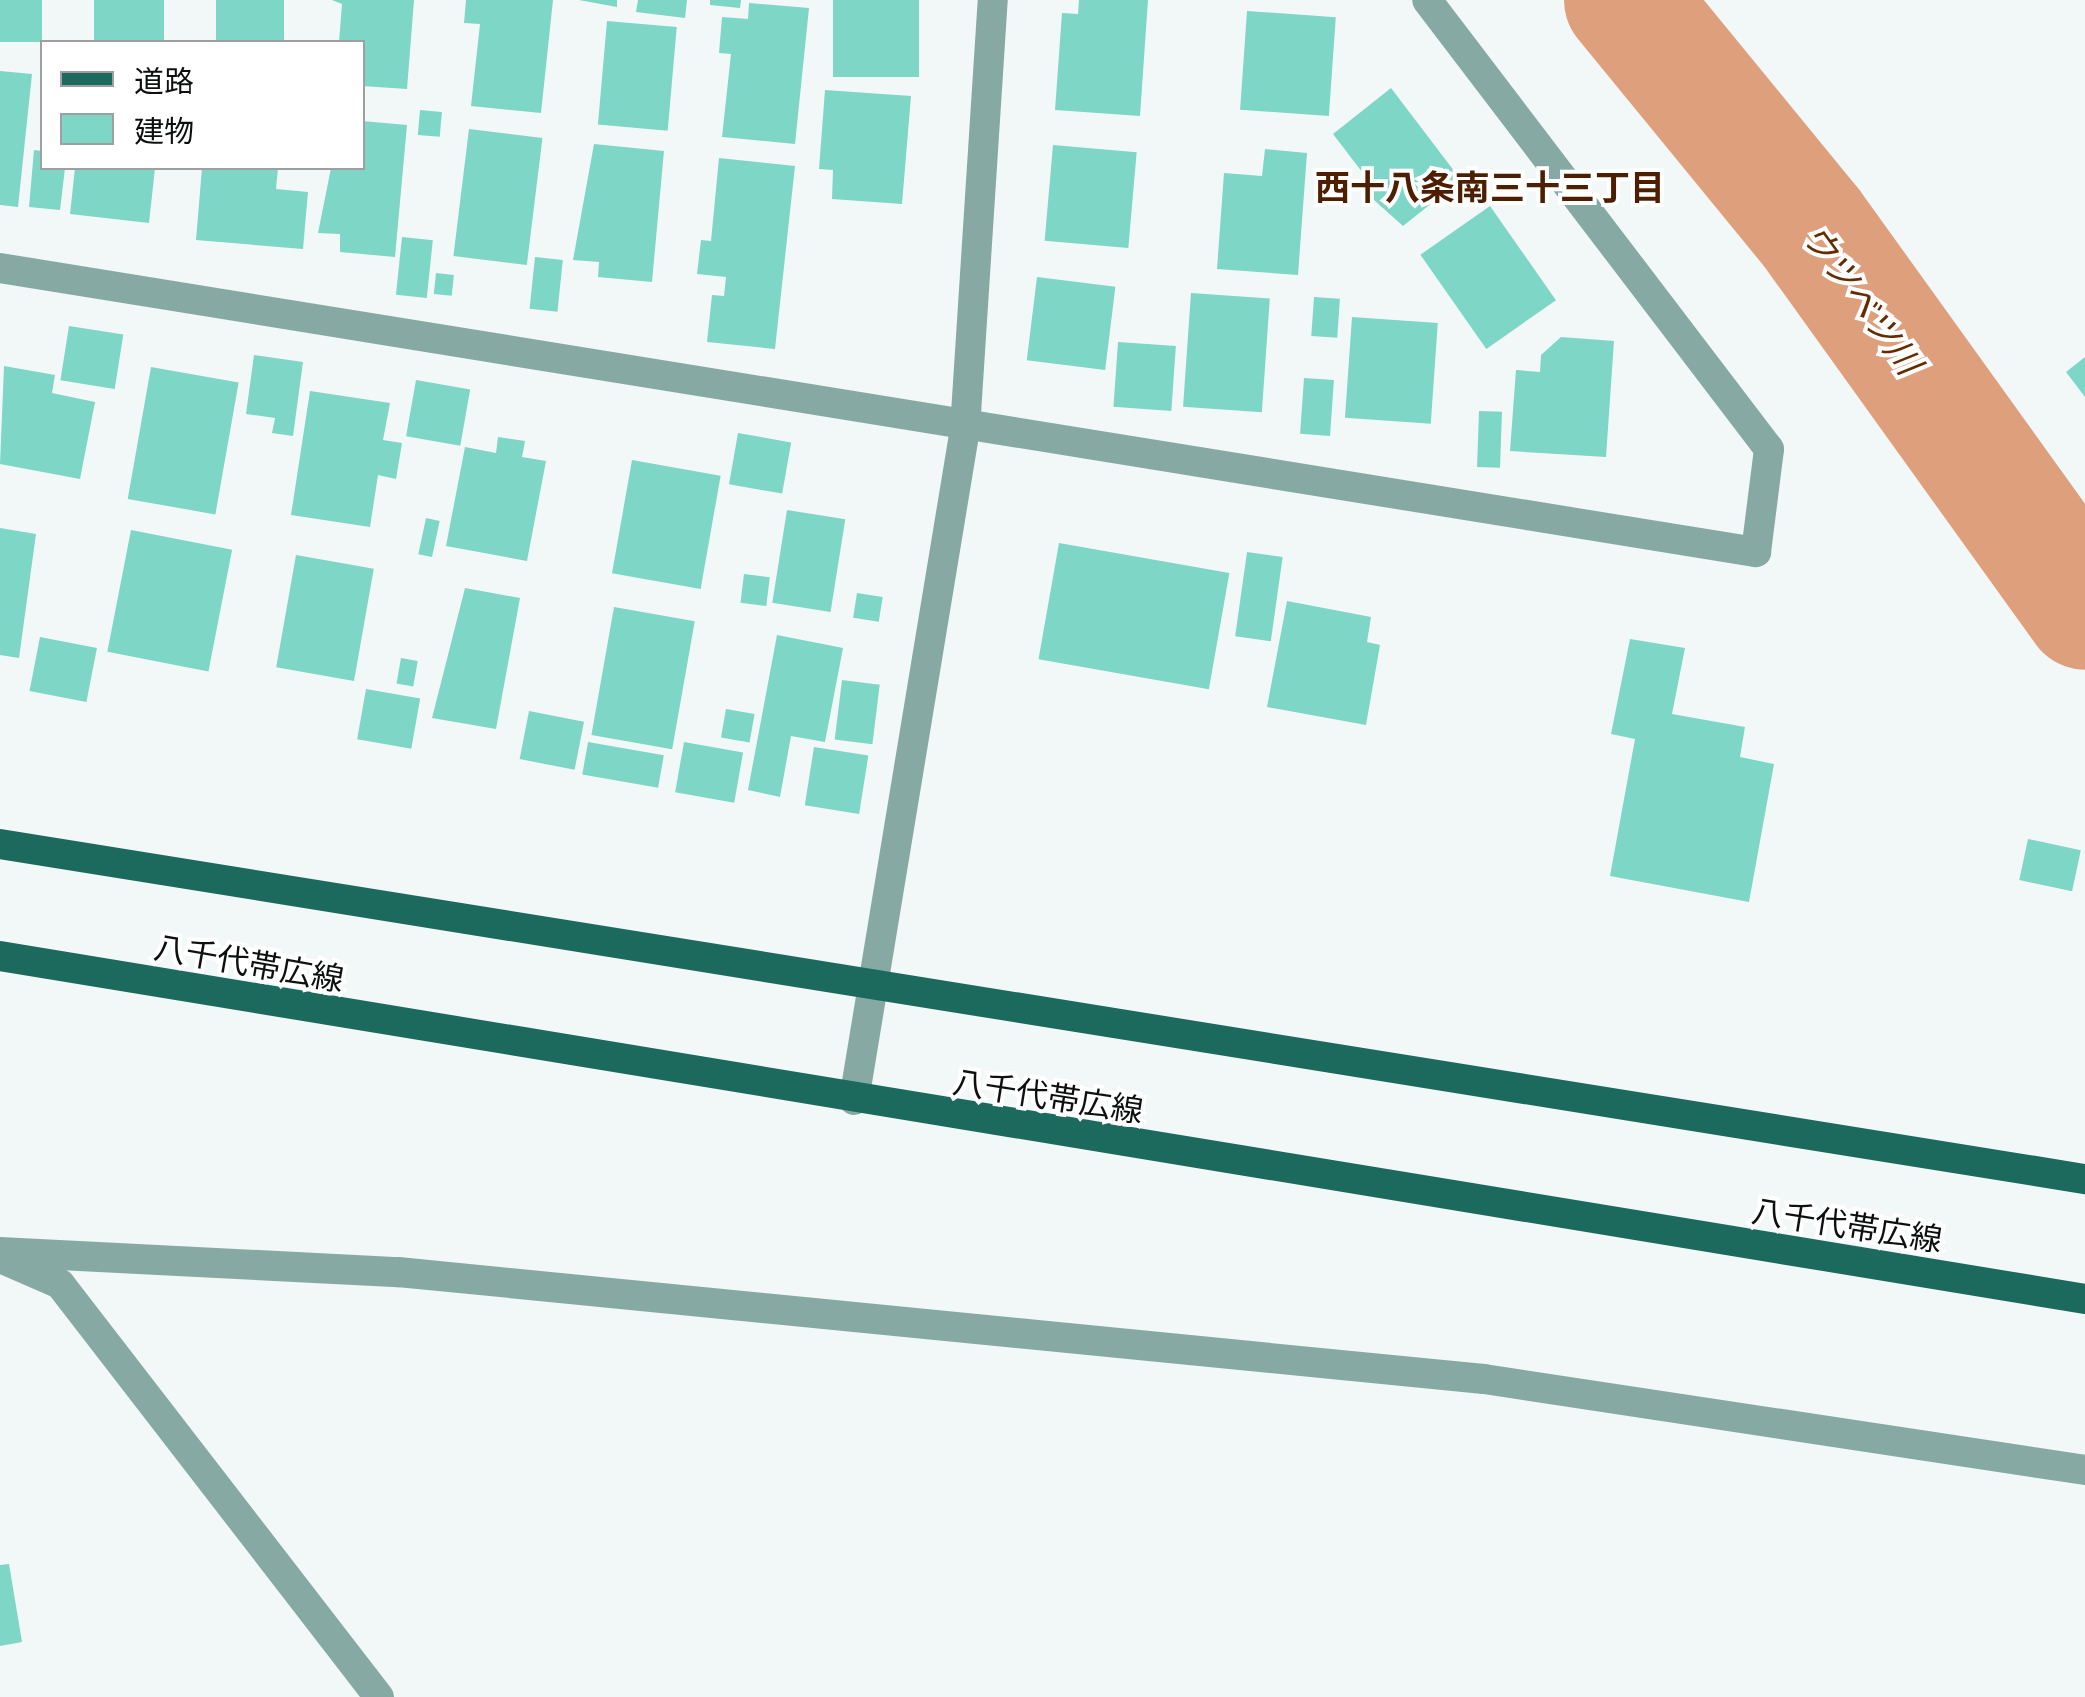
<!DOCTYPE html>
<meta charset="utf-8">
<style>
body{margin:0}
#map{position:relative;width:2085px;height:1697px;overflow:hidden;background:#f2f8f7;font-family:Quicksand,"Noto Sans JP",sans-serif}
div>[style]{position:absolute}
.river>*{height:122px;margin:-61px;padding:0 61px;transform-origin:61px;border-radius:61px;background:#de9f7d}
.building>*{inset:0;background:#7ed6c6;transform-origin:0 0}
.minor>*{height:30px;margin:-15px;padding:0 15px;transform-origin:15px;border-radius:15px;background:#86aaa3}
.major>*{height:30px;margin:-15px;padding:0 15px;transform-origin:15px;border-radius:15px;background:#1c695e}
span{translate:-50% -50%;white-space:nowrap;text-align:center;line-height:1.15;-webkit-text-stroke:8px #fff;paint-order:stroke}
.street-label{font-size:32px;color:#0e1010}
.neighbourhood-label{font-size:35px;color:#4d1f00;font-weight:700}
.water-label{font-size:35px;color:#642c02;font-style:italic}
.legend{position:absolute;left:40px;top:40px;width:325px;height:130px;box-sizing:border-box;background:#fff;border:2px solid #9f9f9f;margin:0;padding:12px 18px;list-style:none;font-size:30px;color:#0e1010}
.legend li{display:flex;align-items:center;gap:20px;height:50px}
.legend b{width:50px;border:2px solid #9f9f9f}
</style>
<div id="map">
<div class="river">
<i style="left:1625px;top:0;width:293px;rotate:50.7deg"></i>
<i style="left:1811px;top:227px;width:470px;rotate:54.3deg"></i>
</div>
<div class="building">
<i style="left:0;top:0;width:42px;height:42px"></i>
<i style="left:94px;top:0;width:70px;height:42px"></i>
<i style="left:216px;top:0;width:68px;height:42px"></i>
<i style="clip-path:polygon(332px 0,414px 0,407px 89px,362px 86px,362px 42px,339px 42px,342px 4px)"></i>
<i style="clip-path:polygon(466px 0,553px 0,541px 113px,471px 106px,480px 24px,464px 23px)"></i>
<i style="clip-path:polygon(579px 0,617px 0,617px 7px)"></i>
<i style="clip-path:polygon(638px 0,687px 0,685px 18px,636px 12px)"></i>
<i style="clip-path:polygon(710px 0,741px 0,740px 8px,710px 5px)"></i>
<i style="left:833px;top:0;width:86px;height:77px"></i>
<i style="clip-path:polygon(1079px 0,1148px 0,1140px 116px,1055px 110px,1062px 13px,1078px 14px)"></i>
<i style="clip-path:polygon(749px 3px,809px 8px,795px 144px,722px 137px,731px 54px,719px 53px,722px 17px,748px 19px)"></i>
<i style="left:1247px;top:11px;width:89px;height:99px;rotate:4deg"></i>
<i style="left:607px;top:21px;width:70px;height:104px;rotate:5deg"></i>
<i style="clip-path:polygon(0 71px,32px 74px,18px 207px,0 205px)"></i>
<i style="clip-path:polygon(1391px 88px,1461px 180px,1403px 226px,1364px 191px,1372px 185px,1333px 134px)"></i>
<i style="clip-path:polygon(825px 90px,911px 96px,902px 204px,832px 199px,833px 170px,819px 169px)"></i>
<i style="left:420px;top:110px;width:22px;height:25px;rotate:5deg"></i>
<i style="clip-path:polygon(362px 121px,407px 125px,395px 257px,340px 252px,340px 234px,318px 233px,331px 168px,362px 168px)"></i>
<i style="left:469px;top:129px;width:74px;height:128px;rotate:7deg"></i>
<i style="clip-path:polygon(594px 144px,664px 151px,652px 282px,598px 277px,599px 262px,573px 260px)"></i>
<i style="left:1053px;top:145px;width:84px;height:96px;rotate:5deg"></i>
<i style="clip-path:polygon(1265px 149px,1307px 153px,1298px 275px,1217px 269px,1224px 173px,1262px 176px)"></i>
<i style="clip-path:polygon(34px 150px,42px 151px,42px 168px,65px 168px,60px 210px,29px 207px)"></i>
<i style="clip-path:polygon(719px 158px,795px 166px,775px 349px,707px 342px,712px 295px,724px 296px,726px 277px,697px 274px,701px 240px,711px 241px)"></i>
<i style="clip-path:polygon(75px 168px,155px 168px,149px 223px,70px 214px)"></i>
<i style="clip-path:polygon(202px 168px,278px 168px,276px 189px,308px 192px,303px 249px,196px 240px)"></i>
<i style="left:1490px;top:206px;width:115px;height:85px;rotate:55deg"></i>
<i style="left:402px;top:237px;width:31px;height:58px;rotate:6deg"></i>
<i style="left:535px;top:257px;width:28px;height:52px;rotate:6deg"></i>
<i style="left:436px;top:273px;width:18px;height:21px;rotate:6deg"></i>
<i style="left:1037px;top:277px;width:79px;height:84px;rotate:7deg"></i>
<i style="left:1191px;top:293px;width:79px;height:114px;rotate:4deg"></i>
<i style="left:1314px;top:297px;width:26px;height:39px;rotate:4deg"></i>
<i style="left:1352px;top:317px;width:86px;height:101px;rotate:4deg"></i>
<i style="left:69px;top:326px;width:55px;height:55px;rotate:9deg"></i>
<i style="clip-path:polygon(1561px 337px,1614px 341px,1606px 457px,1510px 451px,1516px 370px,1540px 372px,1541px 355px)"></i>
<i style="left:1118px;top:342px;width:58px;height:65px;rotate:4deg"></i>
<i style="clip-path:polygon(254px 355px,303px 362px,293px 436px,272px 433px,275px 418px,246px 414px)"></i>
<i style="clip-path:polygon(2085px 357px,2085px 397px,2066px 372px)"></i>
<i style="clip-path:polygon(4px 366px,55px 375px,52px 393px,95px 402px,80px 479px,0 464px)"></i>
<i style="left:151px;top:367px;width:89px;height:134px;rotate:10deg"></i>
<i style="left:1304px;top:378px;width:30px;height:56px;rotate:4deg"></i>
<i style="left:416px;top:380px;width:55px;height:57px;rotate:10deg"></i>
<i style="clip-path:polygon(310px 391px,390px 403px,383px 440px,402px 443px,396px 479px,378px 475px,370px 527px,291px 515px)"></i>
<i style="left:1479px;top:411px;width:23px;height:56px;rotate:2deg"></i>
<i style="left:738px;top:433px;width:54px;height:52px;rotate:10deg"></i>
<i style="clip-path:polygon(498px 437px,525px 441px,522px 457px,546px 461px,527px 561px,446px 546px,465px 447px,496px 453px)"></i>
<i style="left:632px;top:460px;width:90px;height:115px;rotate:10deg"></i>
<i style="left:787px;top:510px;width:59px;height:94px;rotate:9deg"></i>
<i style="left:426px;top:518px;width:14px;height:37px;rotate:12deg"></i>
<i style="clip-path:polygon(0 528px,36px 534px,19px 658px,0 655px)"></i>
<i style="left:131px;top:530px;width:103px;height:124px;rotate:11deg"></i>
<i style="left:1059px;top:543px;width:173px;height:118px;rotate:10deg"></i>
<i style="left:1247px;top:552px;width:36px;height:85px;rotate:8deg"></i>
<i style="left:296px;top:555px;width:79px;height:114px;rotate:10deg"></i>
<i style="left:744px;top:574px;width:26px;height:29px;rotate:7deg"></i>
<i style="clip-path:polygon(465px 588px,520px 598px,496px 729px,432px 718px)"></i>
<i style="left:857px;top:593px;width:26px;height:25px;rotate:9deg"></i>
<i style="clip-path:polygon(1287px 601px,1371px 617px,1367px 642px,1380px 645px,1366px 725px,1267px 707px)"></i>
<i style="left:614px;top:607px;width:82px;height:130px;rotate:10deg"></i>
<i style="clip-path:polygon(777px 635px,843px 648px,825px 742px,791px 736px,780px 797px,748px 790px)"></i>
<i style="left:40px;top:637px;width:58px;height:55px;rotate:11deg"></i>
<i style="clip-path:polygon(1630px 639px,1685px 648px,1672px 714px,1745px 727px,1740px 757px,1774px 764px,1749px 902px,1610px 876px,1635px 739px,1611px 734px)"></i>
<i style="left:401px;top:658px;width:17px;height:26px;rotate:10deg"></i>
<i style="left:842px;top:680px;width:38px;height:60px;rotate:7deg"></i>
<i style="left:366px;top:689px;width:55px;height:51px;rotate:10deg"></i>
<i style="left:726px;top:709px;width:29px;height:29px;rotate:10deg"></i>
<i style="left:529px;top:711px;width:56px;height:49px;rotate:11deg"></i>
<i style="left:588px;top:742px;width:77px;height:33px;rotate:10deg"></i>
<i style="left:684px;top:742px;width:60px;height:51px;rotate:10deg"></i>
<i style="left:814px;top:747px;width:55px;height:59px;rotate:9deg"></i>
<i style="left:2028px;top:839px;width:54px;height:42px;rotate:12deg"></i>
<i style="clip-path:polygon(9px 1564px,22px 1642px,0 1646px,0 1565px)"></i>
</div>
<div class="minor">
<i style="left:0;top:268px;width:1779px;rotate:9.19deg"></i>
<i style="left:1756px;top:552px;width:104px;rotate:-82.8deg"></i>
<i style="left:1769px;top:449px;width:564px;rotate:-127.3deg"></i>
<i style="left:854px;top:1100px;width:680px;rotate:-80.61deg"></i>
<i style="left:965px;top:429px;width:430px;rotate:-86.3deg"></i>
<i style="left:0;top:1252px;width:399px;rotate:2.9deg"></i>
<i style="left:398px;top:1272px;width:1091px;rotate:5.63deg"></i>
<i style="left:1484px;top:1379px;width:608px;rotate:8.61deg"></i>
<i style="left:5px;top:1260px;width:60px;rotate:23.6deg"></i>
<i style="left:60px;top:1284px;width:522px;rotate:52.32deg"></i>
</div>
<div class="major">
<i style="left:0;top:844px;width:2112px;rotate:9.13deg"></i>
<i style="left:0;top:956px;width:2113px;rotate:9.34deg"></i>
</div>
<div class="street-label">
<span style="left:249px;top:963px;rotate:10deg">八千代帯広線</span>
<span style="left:1048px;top:1096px;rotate:9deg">八千代帯広線</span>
<span style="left:1847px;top:1225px;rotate:9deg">八千代帯広線</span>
</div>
<div class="neighbourhood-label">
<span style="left:1490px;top:187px">西十八条南三十三丁目</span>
</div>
<div class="water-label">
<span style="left:1862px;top:299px;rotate:54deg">ウツベツ川</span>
</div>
<ul class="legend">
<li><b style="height:12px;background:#1c695e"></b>道路</li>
<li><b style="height:28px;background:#7ed6c6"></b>建物</li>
</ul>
</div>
